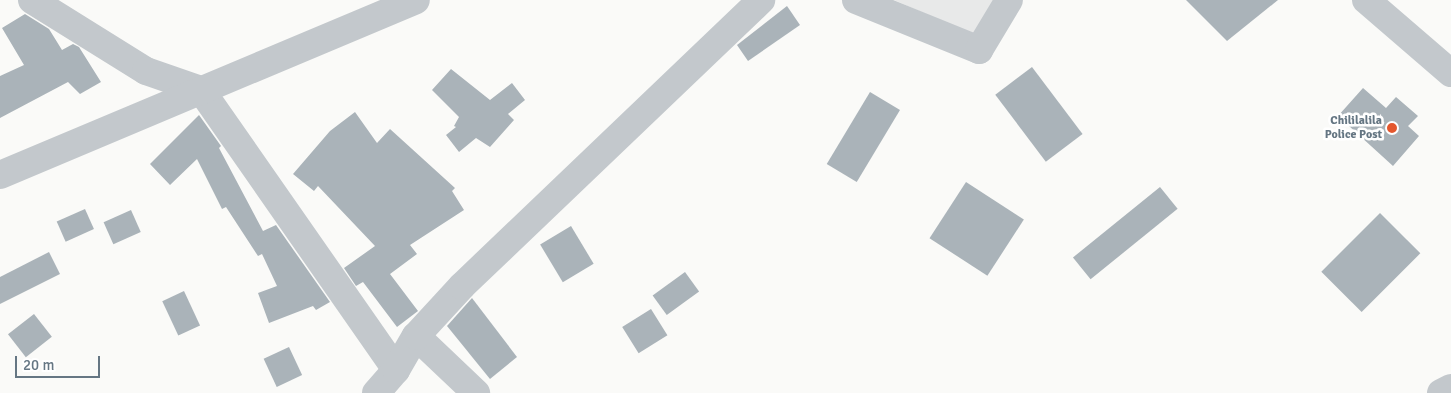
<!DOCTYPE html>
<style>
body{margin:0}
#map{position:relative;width:1451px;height:393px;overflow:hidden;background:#fafaf8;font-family:Signika,sans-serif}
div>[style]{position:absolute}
.built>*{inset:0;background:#e8e9e9}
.building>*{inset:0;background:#aab3b9;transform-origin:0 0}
.minor>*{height:28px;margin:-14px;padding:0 14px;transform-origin:14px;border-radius:14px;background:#c3c8cc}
.dots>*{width:14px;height:14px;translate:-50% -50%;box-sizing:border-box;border:2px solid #fff;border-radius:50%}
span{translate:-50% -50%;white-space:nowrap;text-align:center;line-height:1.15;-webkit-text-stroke:5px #fff;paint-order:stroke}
.poi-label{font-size:12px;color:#657683;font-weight:700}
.right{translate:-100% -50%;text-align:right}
.scale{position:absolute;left:15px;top:356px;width:85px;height:22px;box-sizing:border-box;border:2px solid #657683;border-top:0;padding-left:6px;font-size:15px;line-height:18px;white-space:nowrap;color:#657683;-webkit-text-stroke:4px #fff;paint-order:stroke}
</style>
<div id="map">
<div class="built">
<i style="clip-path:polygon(894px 0,994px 0,975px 35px)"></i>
</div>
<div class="building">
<i style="clip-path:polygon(1186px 0,1278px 0,1227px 41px)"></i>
<i style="clip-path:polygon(787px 6px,800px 25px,748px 61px,737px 45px)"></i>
<i style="clip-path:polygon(25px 14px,49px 29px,62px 50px,73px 44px,79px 47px,101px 82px,80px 94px,68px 82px,0 118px,0 76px,24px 65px,2px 28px)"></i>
<i style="left:1032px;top:67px;width:84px;height:46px;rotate:53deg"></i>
<i style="clip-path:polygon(451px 69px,490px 100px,512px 83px,525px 100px,508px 114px,514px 120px,490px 147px,476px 138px,459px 152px,446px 135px,456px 127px,454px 126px,459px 117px,432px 90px)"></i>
<i style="clip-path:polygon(1363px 88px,1386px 108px,1396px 97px,1418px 116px,1408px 126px,1419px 136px,1393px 166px,1338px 116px)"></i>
<i style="left:870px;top:92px;width:35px;height:84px;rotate:31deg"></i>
<i style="clip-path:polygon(355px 112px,377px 143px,390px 129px,455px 188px,452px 191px,464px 210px,410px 245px,417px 254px,390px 274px,418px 311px,397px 327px,363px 282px,356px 286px,344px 268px,375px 246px,318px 186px,314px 191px,293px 174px,330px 131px)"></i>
<i style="clip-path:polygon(199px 115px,221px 146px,219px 148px,263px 231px,276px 225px,330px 302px,316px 310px,313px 306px,269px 323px,258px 293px,277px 286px,262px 254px,258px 256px,226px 207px,222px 209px,197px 159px,170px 185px,150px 164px)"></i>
<i style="left:966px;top:182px;width:69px;height:67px;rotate:33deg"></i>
<i style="left:1160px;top:187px;width:28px;height:112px;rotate:51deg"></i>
<i style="left:85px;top:209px;width:22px;height:31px;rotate:66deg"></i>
<i style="left:131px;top:210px;width:24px;height:30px;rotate:66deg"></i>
<i style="left:1380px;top:213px;width:57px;height:83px;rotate:45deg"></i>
<i style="left:571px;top:226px;width:44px;height:36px;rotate:59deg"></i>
<i style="clip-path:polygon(49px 252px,60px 274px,0 304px,0 277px)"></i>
<i style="left:685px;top:272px;width:24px;height:40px;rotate:54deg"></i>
<i style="left:184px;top:291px;width:38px;height:24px;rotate:65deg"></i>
<i style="clip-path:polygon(472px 298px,517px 357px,490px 379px,447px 326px)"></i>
<i style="left:651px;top:309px;width:31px;height:34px;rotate:58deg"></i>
<i style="left:34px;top:314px;width:29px;height:33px;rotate:52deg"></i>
<i style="left:289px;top:347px;width:31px;height:28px;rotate:65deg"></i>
</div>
<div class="minor">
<i style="left:32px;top:0;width:134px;rotate:31.9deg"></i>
<i style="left:146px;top:71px;width:58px;rotate:19.1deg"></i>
<i style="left:201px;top:90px;width:341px;rotate:55.1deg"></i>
<i style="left:856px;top:0;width:133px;rotate:22.1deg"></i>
<i style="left:979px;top:50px;width:58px;rotate:-59deg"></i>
<i style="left:1366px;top:0;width:112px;rotate:40.7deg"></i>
<i style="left:0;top:175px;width:451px;rotate:-22.8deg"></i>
<i style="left:416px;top:336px;width:83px;rotate:43.5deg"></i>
<i style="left:376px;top:393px;width:30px;rotate:-49deg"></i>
<i style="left:396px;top:370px;width:39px;rotate:-60deg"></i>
<i style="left:416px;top:336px;width:68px;rotate:-47.4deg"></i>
<i style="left:462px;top:286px;width:414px;rotate:-43.7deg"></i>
<i style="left:1441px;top:393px;width:11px;rotate:-27deg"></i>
</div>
<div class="dots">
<i style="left:1392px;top:128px;background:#e4572e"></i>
</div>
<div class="poi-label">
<span class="right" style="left:1382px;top:128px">Chililalila<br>Police Post</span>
</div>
<div class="scale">20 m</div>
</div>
